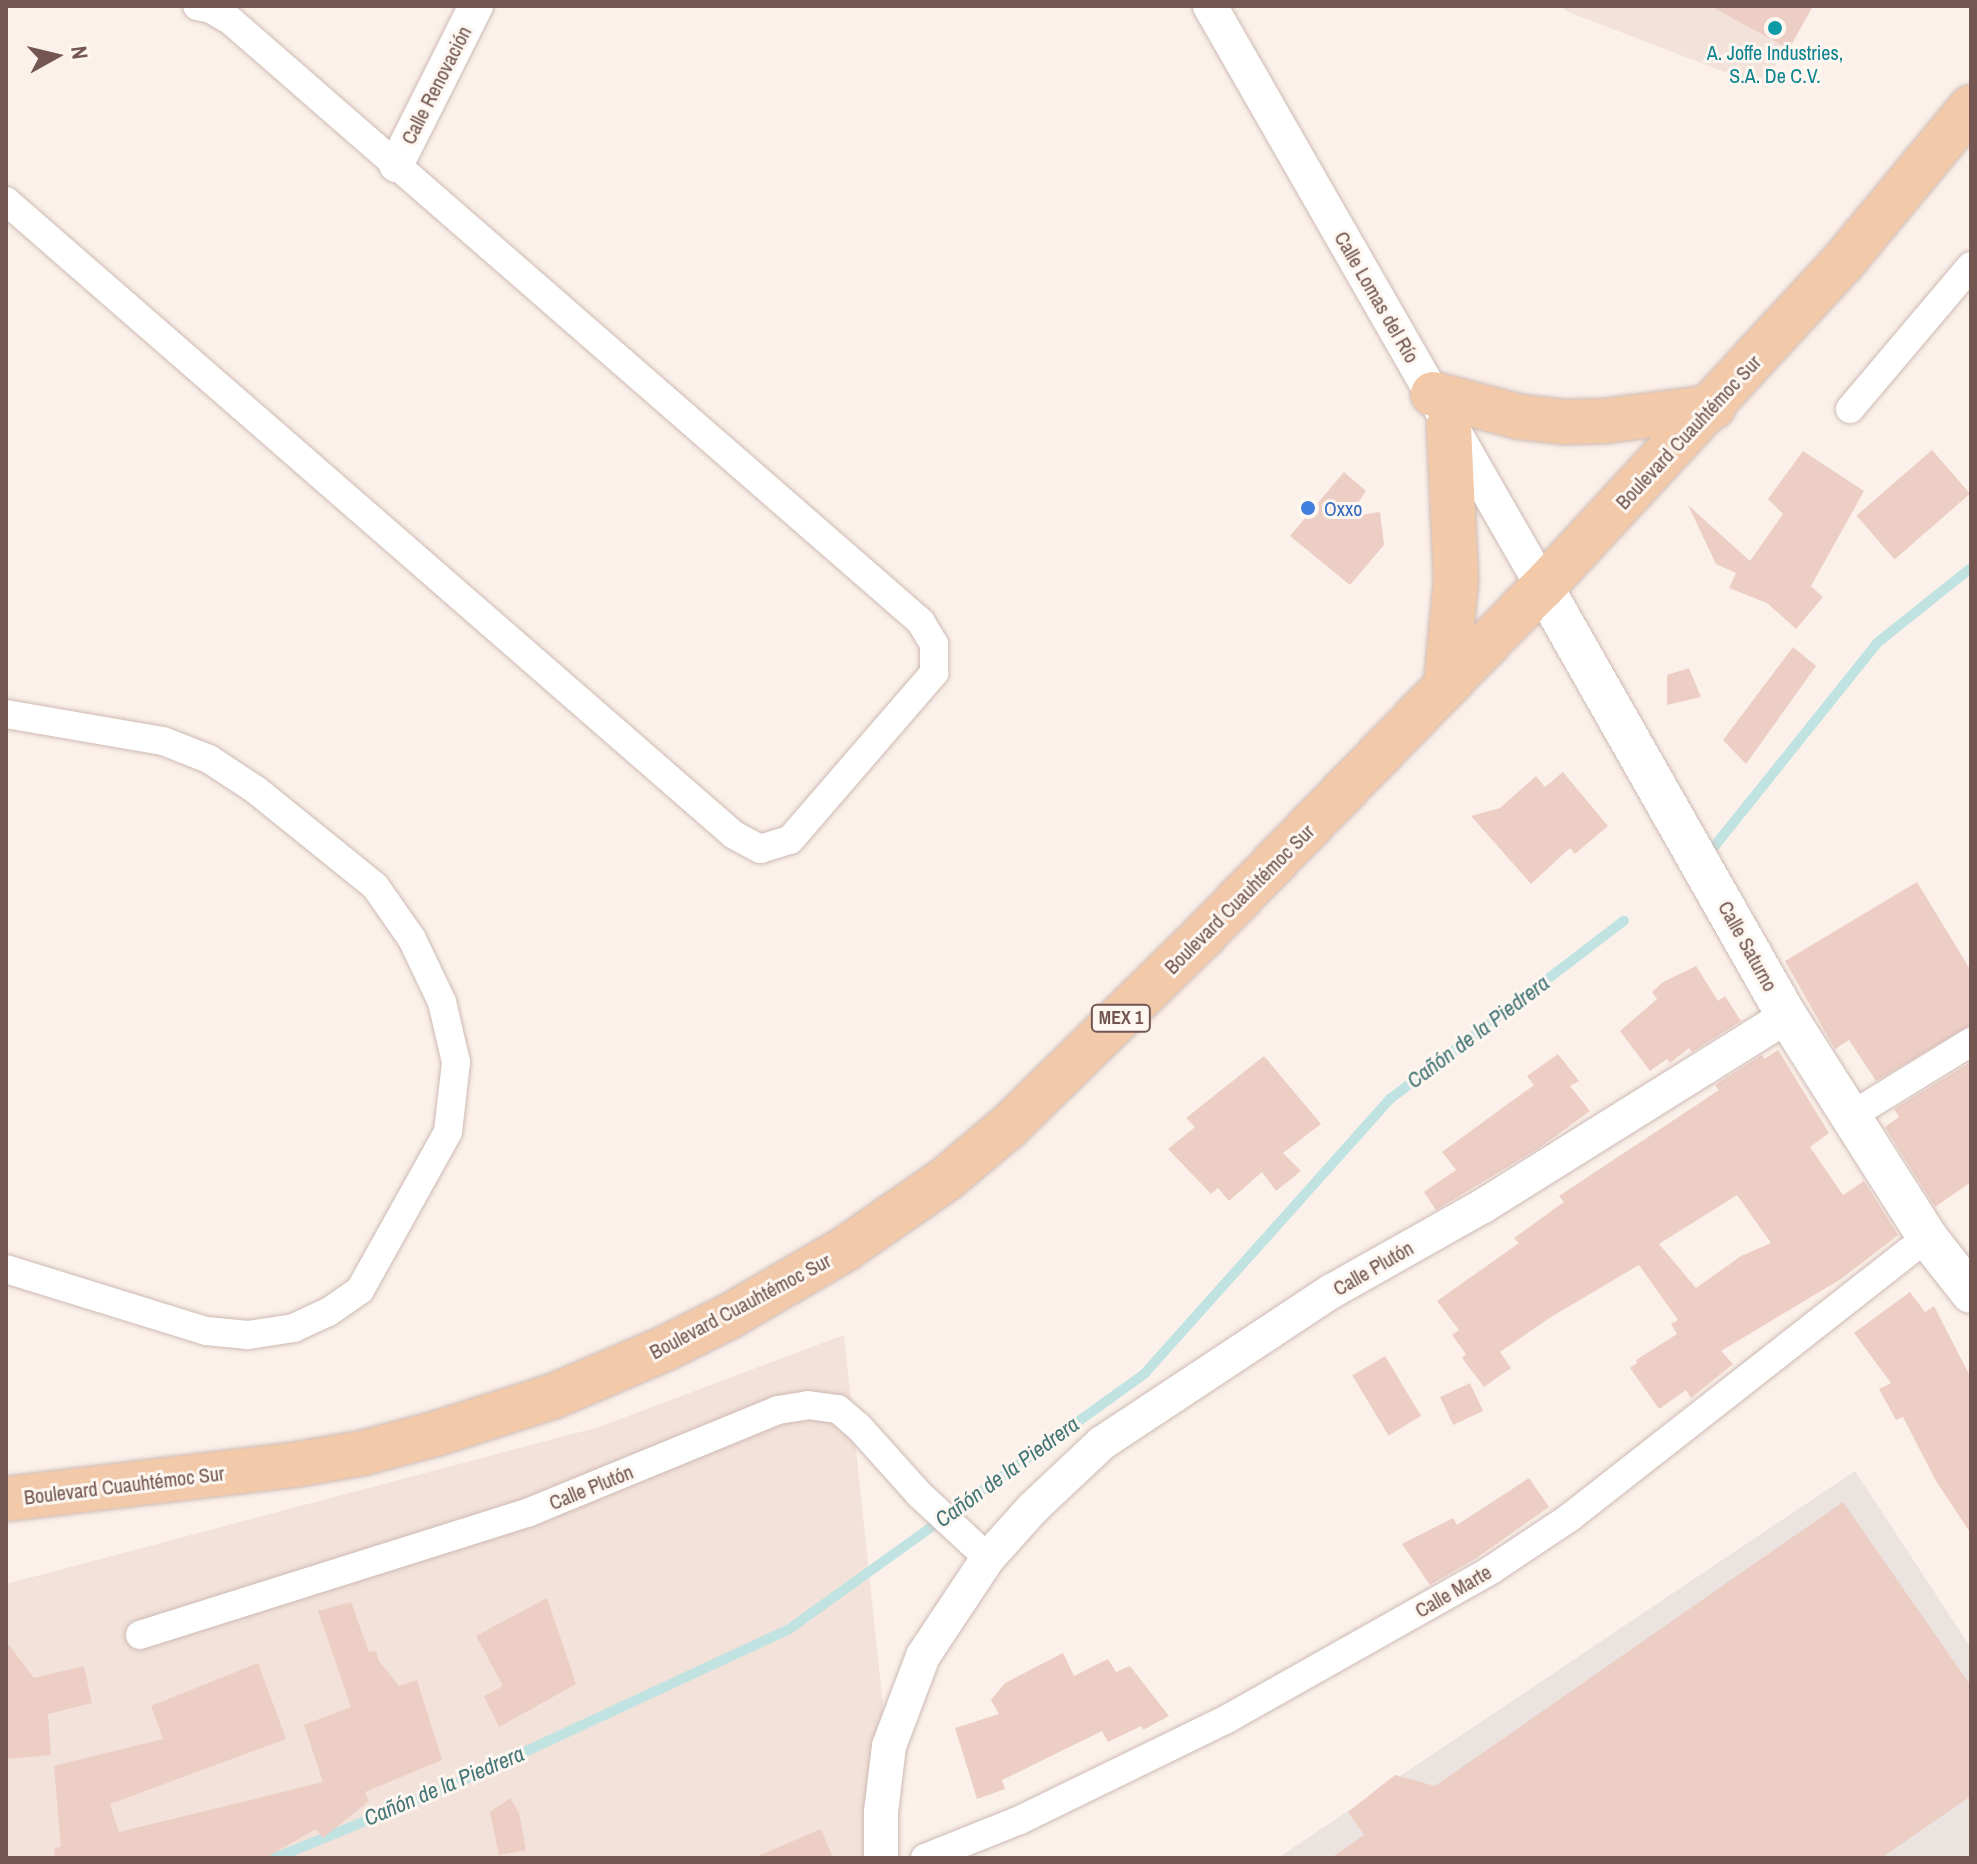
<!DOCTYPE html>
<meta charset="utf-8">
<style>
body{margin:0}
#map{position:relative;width:1977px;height:1864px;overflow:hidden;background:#fbf1ea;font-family:"Archivo Narrow",sans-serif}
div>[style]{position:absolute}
.residential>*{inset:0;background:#f2e2d9}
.industrial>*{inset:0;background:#eae3e0}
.stream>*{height:10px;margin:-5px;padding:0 5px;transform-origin:5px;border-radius:5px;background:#c0e3e2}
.building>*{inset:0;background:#edcec5;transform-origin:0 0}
.roads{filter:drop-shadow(0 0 2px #cebab4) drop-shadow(0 0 2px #cebab4)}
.minor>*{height:28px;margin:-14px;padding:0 14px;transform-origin:14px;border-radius:14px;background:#fff}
.tertiary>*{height:34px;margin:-17px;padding:0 17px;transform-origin:17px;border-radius:17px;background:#fff}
.secondary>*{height:40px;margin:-20px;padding:0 20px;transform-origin:20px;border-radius:20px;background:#fff}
.primary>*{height:44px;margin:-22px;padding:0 22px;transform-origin:22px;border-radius:22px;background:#f2caaa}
.dots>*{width:22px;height:22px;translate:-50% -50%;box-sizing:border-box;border:4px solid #fdf6f1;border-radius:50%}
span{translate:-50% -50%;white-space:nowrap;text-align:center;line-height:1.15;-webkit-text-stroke:6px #fdf6f1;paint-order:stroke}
.shield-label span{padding:2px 6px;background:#fdf6f1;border:2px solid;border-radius:6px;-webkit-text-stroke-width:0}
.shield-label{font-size:18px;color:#735650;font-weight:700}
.culture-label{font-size:20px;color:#0d838f}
.street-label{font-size:20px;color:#735650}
.shop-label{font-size:20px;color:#366cbe}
.left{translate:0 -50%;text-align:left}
.water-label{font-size:22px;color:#457676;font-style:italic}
.frame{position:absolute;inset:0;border:8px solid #735650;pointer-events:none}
.north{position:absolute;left:16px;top:16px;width:80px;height:80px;-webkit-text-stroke:6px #fdf6f1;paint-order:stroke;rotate:82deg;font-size:22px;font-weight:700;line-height:32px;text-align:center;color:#735650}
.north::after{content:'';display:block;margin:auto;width:28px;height:36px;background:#735650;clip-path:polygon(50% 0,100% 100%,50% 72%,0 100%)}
</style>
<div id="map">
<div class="residential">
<i style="clip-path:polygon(1562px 6px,1800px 6px,1766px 88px,1566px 11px)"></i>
<i style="clip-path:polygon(844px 1335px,899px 1858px,6px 1858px,6px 1584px,599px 1427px)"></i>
</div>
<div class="industrial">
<i style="clip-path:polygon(1855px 1471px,1971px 1648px,1971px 1858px,1278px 1858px)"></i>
</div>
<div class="stream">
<i style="left:1705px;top:858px;width:275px;rotate:-51.3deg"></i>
<i style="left:1877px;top:643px;width:120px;rotate:-38.6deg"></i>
<i style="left:275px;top:1858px;width:188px;rotate:-22.2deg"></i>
<i style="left:449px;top:1787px;width:374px;rotate:-24.9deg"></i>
<i style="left:788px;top:1630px;width:440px;rotate:-35.7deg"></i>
<i style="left:1145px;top:1373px;width:368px;rotate:-48.2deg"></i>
<i style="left:1390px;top:1099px;width:294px;rotate:-37.3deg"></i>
</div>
<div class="building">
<i style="clip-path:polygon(1710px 6px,1813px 6px,1789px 49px)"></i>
<i style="left:1932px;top:450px;width:58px;height:100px;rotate:49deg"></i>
<i style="clip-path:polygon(1803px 451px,1864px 491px,1811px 586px,1823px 597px,1796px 629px,1767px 603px,1729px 588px,1736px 573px,1716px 564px,1688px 505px,1750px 561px,1783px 514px,1768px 499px)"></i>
<i style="clip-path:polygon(1344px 472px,1366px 491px,1348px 517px,1380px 512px,1384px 545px,1350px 585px,1290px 536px)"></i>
<i style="clip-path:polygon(1793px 647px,1816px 666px,1746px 764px,1723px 740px)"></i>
<i style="clip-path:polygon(1689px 668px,1701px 697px,1667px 705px,1667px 675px)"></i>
<i style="clip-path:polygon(1563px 772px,1608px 826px,1575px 854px,1570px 848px,1531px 884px,1471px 816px,1500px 808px,1536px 776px,1545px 787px)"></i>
<i style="clip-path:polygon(1917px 882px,1971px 971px,1971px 1025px,1876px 1081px,1849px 1040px,1835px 1049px,1785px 961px)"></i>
<i style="clip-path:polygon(1696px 966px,1718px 1001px,1725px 996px,1741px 1021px,1692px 1052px,1689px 1048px,1670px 1063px,1667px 1059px,1650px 1071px,1620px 1031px,1657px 999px,1652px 992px,1663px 982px)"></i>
<i style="clip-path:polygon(evenodd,1778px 1050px,1829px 1133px,1810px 1147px,1843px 1195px,1864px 1181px,1898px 1235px,1841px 1279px,1721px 1351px,1733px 1364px,1691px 1398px,1686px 1390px,1659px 1409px,1630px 1368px,1637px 1363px,1636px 1360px,1677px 1334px,1671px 1324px,1678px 1320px,1639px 1265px,1551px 1317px,1500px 1352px,1511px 1368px,1484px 1387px,1462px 1358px,1466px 1354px,1452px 1335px,1459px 1330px,1437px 1301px,1519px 1243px,1514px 1238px,1564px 1202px,1559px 1196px,1719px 1090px,1715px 1085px,1762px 1055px,1764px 1059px,1778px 1050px,1737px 1195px,1771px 1243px,1741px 1256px,1696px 1288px,1659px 1244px,1737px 1195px)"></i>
<i style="clip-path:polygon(1558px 1054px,1579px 1081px,1570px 1086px,1590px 1111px,1539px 1148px,1436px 1210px,1424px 1192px,1456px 1170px,1442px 1152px,1534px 1085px,1527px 1076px)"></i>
<i style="clip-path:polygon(1264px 1056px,1321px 1124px,1283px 1153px,1301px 1171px,1276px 1191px,1262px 1172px,1229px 1201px,1218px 1188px,1211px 1194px,1168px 1149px,1195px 1127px,1186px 1118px)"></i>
<i style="clip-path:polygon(1971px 1062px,1971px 1182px,1935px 1207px,1885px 1127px,1899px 1117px,1894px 1109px)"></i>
<i style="clip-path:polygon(1910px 1292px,1925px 1312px,1934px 1306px,1971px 1378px,1971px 1534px,1936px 1481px,1903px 1417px,1896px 1420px,1879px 1389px,1891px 1383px,1854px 1333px)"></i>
<i style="left:1385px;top:1356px;width:70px;height:38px;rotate:59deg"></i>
<i style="left:1470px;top:1383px;width:31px;height:33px;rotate:65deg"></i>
<i style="clip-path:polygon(1529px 1478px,1549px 1507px,1475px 1559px,1430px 1585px,1402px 1544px,1453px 1518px,1457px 1525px)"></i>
<i style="clip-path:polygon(1843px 1502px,1971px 1686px,1971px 1796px,1881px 1858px,1331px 1858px,1364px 1835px,1348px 1812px,1395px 1775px,1435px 1786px)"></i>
<i style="clip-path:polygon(547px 1598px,576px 1684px,499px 1727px,484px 1696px,503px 1686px,476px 1636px)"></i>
<i style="clip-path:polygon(351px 1602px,369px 1652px,376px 1651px,379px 1661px,399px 1686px,417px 1680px,442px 1760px,365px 1792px,369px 1801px,323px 1838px,316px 1829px,267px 1857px,55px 1858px,54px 1848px,61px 1847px,54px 1766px,163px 1739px,151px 1706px,258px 1663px,286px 1739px,110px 1804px,119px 1832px,323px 1782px,304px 1725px,351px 1707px,318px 1611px)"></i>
<i style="clip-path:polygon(6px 1641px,34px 1678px,84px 1666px,92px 1703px,48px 1714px,51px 1755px,6px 1759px)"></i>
<i style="clip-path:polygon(1063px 1653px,1074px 1676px,1108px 1659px,1116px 1672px,1130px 1666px,1169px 1716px,1143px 1730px,1141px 1726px,1108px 1742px,1102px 1731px,1002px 1780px,1005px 1789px,977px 1799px,955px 1728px,999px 1714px,991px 1700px,1005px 1683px)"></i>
<i style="clip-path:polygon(510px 1798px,519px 1813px,526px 1850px,499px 1855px,490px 1812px)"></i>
<i style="clip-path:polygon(821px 1829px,833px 1858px,753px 1858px)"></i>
</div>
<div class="roads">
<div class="minor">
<i style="left:6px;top:201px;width:965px;rotate:41.05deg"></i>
<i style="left:734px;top:835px;width:30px;rotate:28deg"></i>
<i style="left:760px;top:849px;width:31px;rotate:-17deg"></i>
<i style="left:790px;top:840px;width:221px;rotate:-49.2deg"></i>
<i style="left:934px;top:673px;width:29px;rotate:-90deg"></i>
<i style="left:934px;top:644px;width:26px;rotate:-121deg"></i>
<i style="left:921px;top:622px;width:915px;rotate:-138.94deg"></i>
<i style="left:231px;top:21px;width:23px;rotate:-149deg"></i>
<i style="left:211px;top:9px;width:14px;rotate:-168deg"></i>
<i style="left:1850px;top:409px;width:187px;rotate:-49.8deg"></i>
<i style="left:6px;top:714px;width:159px;rotate:9.8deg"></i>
<i style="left:163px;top:741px;width:49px;rotate:21.4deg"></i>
<i style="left:209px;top:759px;width:56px;rotate:33.4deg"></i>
<i style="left:256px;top:790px;width:153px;rotate:38.9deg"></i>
<i style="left:375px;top:886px;width:65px;rotate:55.1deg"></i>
<i style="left:412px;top:939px;width:70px;rotate:64.5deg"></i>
<i style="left:442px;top:1002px;width:62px;rotate:76.9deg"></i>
<i style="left:456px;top:1062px;width:70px;rotate:96.5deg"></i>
<i style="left:448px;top:1132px;width:181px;rotate:119.1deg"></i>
<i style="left:360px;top:1290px;width:39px;rotate:145deg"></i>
<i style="left:328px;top:1312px;width:38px;rotate:155deg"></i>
<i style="left:294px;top:1328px;width:47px;rotate:171.3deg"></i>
<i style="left:248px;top:1335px;width:42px;rotate:-174.6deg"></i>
<i style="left:206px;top:1331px;width:209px;rotate:-162.8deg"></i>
<i style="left:1849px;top:1117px;width:143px;rotate:-31.6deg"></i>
<i style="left:140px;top:1635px;width:406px;rotate:-17.5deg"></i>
<i style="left:527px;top:1513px;width:271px;rotate:-22.3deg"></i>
<i style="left:778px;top:1410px;width:30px;rotate:-9deg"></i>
<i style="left:808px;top:1405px;width:30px;rotate:8deg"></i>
<i style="left:838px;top:1409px;width:28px;rotate:41deg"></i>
<i style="left:859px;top:1427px;width:91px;rotate:48.1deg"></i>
<i style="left:920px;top:1495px;width:93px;rotate:42.8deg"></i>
<i style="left:925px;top:1858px;width:102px;rotate:-21.8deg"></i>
<i style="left:1020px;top:1820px;width:230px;rotate:-26deg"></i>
<i style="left:1227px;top:1719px;width:303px;rotate:-29.4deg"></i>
<i style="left:1491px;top:1570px;width:94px;rotate:-33.7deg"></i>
<i style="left:1569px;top:1518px;width:455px;rotate:-38.1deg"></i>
</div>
<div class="tertiary">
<i style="left:1210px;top:6px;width:670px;rotate:60.18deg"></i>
<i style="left:396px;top:165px;width:178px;rotate:-63.3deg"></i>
<i style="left:881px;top:1858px;width:46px;rotate:-90deg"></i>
<i style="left:881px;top:1812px;width:66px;rotate:-83.1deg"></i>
<i style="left:889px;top:1746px;width:96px;rotate:-69.3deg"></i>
<i style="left:923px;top:1656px;width:118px;rotate:-56.4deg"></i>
<i style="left:988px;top:1558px;width:69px;rotate:-48deg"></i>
<i style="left:1034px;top:1507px;width:93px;rotate:-43.3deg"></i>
<i style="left:1102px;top:1443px;width:276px;rotate:-33.5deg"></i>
<i style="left:1332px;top:1291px;width:173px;rotate:-29.4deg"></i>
<i style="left:1483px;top:1206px;width:358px;rotate:-32deg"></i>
</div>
<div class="secondary">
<i style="left:1543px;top:587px;width:494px;rotate:60.4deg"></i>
<i style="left:1787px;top:1016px;width:262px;rotate:57.6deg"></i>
<i style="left:1927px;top:1237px;width:71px;rotate:51.8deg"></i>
</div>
<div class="primary">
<i style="left:1433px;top:394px;width:90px;rotate:14.8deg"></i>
<i style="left:1520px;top:417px;width:44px;rotate:6.5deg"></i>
<i style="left:1564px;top:422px;width:41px;rotate:-1.4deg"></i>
<i style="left:1605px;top:421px;width:109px;rotate:-7.4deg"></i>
<i style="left:1446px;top:686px;width:106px;rotate:-84.6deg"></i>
<i style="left:1456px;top:580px;width:155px;rotate:-92.6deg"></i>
<i style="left:6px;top:1499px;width:289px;rotate:-6.8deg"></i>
<i style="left:293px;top:1465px;width:71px;rotate:-9.7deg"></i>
<i style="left:363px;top:1453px;width:74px;rotate:-14.8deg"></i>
<i style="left:435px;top:1434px;width:125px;rotate:-17.7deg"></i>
<i style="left:554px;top:1396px;width:122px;rotate:-23.2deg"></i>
<i style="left:666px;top:1348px;width:72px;rotate:-26.6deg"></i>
<i style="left:730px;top:1316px;width:133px;rotate:-30.2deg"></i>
<i style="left:845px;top:1249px;width:123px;rotate:-34.7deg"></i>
<i style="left:946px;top:1179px;width:81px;rotate:-40deg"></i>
<i style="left:1008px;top:1127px;width:276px;rotate:-44.4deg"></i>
<i style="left:1205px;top:934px;width:484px;rotate:-45.8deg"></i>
<i style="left:1543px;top:587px;width:442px;rotate:-47.3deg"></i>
<i style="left:1843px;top:262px;width:201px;rotate:-50.4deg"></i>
</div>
</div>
<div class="dots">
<i style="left:1775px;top:28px;background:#0f9aa8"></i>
<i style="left:1308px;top:508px;background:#3f7fe0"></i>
</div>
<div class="shield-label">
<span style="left:1121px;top:1018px">MEX 1</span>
</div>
<div class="culture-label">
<span style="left:1775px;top:64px">A. Joffe Industries,<br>S.A. De C.V.</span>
</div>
<div class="street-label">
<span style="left:436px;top:85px;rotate:-63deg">Calle Renovación</span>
<span style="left:1377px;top:297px;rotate:60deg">Calle Lomas del Río</span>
<span style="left:1688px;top:432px;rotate:-47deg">Boulevard Cuauhtémoc Sur</span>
<span style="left:1239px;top:899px;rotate:-45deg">Boulevard Cuauhtémoc Sur</span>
<span style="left:1748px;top:946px;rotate:61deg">Calle Saturno</span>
<span style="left:1373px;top:1268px;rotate:-30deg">Calle Plutón</span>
<span style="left:740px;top:1306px;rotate:-28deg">Boulevard Cuauhtémoc Sur</span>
<span style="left:124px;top:1485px;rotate:-7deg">Boulevard Cuauhtémoc Sur</span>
<span style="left:591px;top:1487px;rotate:-22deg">Calle Plutón</span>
<span style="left:1453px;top:1591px;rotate:-30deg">Calle Marte</span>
</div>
<div class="shop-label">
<span class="left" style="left:1324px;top:508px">Oxxo</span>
</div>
<div class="water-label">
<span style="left:1478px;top:1032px;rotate:-37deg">Cañón de la Piedrera</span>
<span style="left:1007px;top:1472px;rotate:-36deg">Cañón de la Piedrera</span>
<span style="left:444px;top:1786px;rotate:-23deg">Cañón de la Piedrera</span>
</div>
<div class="frame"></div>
<div class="north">N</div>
</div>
